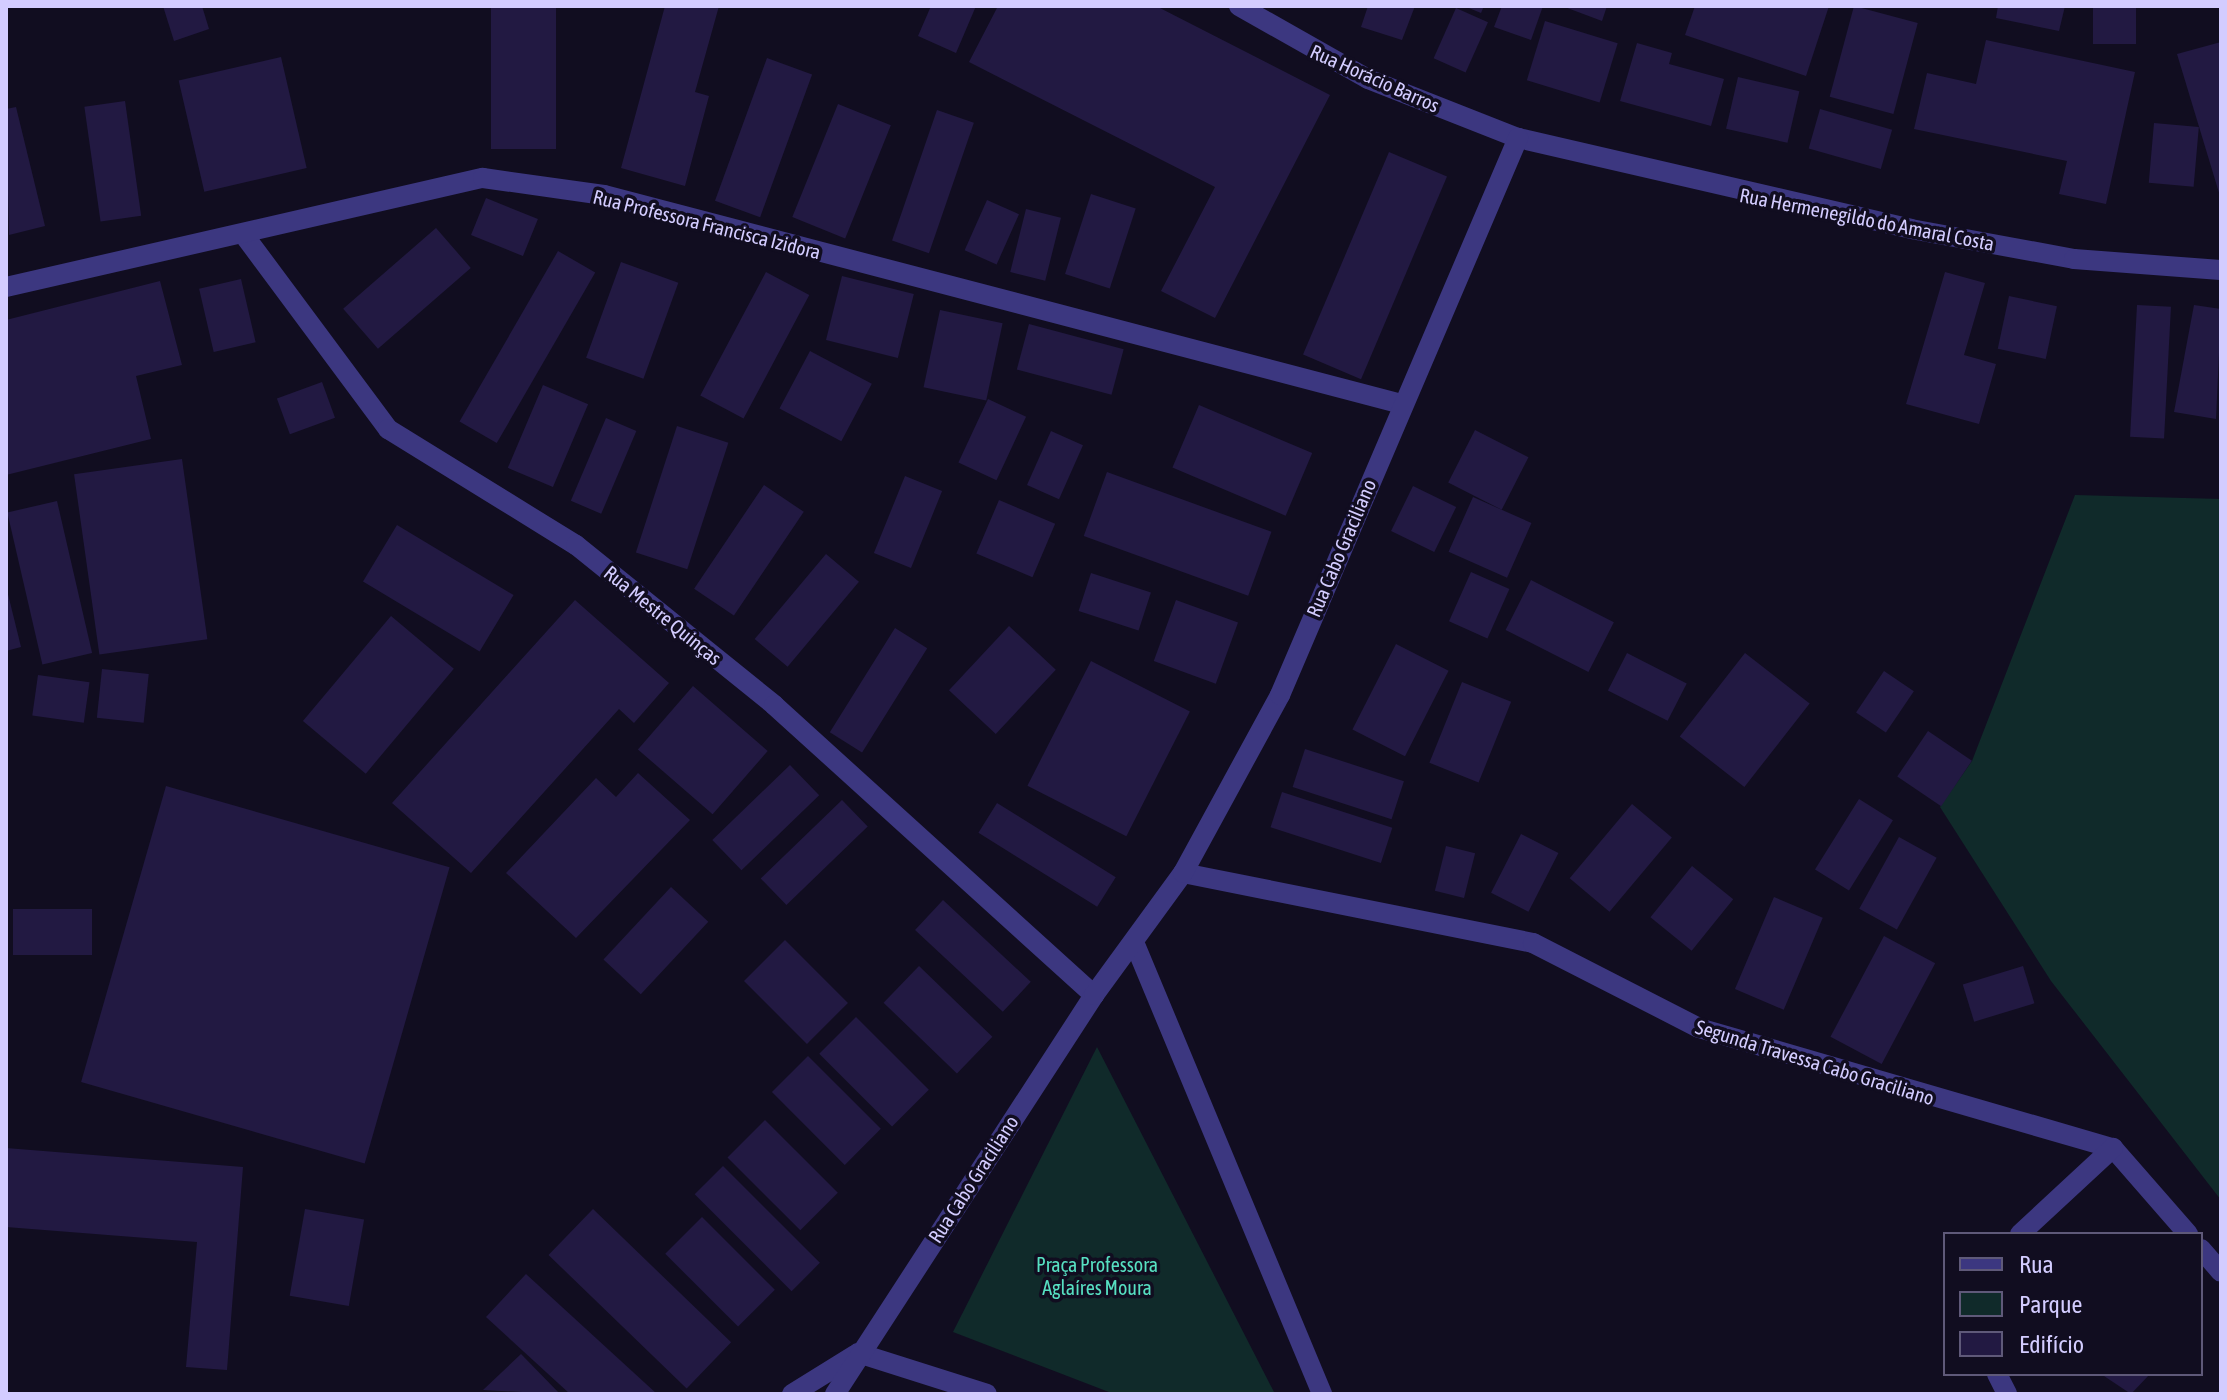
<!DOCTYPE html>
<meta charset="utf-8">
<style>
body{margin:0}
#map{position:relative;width:2227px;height:1400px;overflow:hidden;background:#110d20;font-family:"Asap Condensed",sans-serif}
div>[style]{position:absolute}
.green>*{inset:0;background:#102a2a}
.building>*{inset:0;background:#221942;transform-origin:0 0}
.minor>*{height:20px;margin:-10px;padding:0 10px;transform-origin:10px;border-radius:10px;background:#3c3780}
span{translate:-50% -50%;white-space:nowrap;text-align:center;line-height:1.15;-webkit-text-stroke:7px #110d20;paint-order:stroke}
.street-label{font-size:20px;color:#d3ccff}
.park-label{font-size:20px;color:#57e0c2}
.frame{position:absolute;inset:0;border:8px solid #d3ccff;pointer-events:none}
.legend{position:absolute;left:1943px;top:1232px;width:260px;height:144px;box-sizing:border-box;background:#110d20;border:2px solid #5f5979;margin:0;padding:10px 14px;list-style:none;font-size:24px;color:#d3ccff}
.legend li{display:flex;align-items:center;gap:16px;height:40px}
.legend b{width:40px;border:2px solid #5f5979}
</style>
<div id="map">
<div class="green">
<i style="clip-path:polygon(2075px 495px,2221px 499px,2221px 1200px,2051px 981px,1940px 807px,1972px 761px)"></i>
<i style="clip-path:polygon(1097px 1047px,1275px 1394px,1114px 1394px,953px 1332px)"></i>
</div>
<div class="building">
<i style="clip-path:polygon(163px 6px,202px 6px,209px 29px,174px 41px)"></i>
<i style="left:491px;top:6px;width:65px;height:143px"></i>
<i style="clip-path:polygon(665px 6px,719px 6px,695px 92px,709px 96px,685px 186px,621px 168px)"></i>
<i style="clip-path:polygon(931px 6px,976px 6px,956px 53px,918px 36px)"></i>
<i style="clip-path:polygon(998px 6px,1156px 6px,1330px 95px,1215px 318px,1161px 291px,1215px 187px,969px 62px)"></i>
<i style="clip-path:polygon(1368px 6px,1415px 6px,1402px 40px,1361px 27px)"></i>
<i style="clip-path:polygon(1464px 6px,1484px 6px,1481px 13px)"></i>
<i style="clip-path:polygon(1502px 6px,1543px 6px,1531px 40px,1494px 27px)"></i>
<i style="clip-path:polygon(1562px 6px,1607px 6px,1602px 21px)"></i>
<i style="clip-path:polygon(1695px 6px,1829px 6px,1806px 76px,1685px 35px)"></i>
<i style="left:1854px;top:6px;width:66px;height:94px;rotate:15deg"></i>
<i style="clip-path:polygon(1998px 6px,2065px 6px,2059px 31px,1996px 18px)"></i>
<i style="left:2093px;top:6px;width:43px;height:38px"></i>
<i style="left:1456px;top:8px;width:35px;height:55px;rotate:24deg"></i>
<i style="left:1545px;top:21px;width:76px;height:62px;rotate:17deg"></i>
<i style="clip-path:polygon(1986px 40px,2135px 72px,2106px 204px,2059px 194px,2067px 161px,1914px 129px,1927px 73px,1976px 84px)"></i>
<i style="clip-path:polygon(2221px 42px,2221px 196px,2220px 196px,2177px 54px)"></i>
<i style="clip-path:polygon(1637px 43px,1672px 53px,1669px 64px,1724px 79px,1711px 126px,1620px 101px)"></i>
<i style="left:281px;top:57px;width:114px;height:105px;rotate:77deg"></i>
<i style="left:767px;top:58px;width:48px;height:152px;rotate:20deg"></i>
<i style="left:1738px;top:77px;width:63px;height:53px;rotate:13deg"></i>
<i style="left:125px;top:101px;width:116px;height:41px;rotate:82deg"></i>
<i style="left:838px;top:104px;width:57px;height:122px;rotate:22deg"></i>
<i style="clip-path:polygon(16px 107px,45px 226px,9px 235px,6px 109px)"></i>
<i style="left:1820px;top:109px;width:75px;height:41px;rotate:16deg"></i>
<i style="left:937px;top:110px;width:39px;height:138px;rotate:19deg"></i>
<i style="left:2154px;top:123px;width:45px;height:60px;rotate:5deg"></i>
<i style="left:1389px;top:152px;width:63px;height:220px;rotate:23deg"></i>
<i style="left:1091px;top:194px;width:47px;height:84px;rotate:18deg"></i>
<i style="left:486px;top:198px;width:56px;height:40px;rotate:22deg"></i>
<i style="left:987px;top:200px;width:35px;height:55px;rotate:24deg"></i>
<i style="left:1026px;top:209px;width:36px;height:65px;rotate:14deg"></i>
<i style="left:436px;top:228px;width:53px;height:123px;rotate:49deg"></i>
<i style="left:558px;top:251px;width:43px;height:197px;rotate:30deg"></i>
<i style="left:621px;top:262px;width:61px;height:102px;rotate:20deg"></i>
<i style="left:766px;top:272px;width:49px;height:140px;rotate:28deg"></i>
<i style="clip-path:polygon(1945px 272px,1985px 283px,1964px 355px,1996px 364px,1979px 424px,1906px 404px)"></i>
<i style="left:842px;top:276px;width:74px;height:66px;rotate:14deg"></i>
<i style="left:241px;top:279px;width:65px;height:43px;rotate:77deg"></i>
<i style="clip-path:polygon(160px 281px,182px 365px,136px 376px,151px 439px,6px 475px,6px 320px)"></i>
<i style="left:2009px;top:296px;width:49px;height:54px;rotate:12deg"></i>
<i style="left:2137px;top:305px;width:34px;height:132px;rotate:3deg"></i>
<i style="clip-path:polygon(2194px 305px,2221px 309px,2216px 419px,2174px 412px)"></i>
<i style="left:940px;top:310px;width:64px;height:79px;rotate:12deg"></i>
<i style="left:1029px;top:324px;width:98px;height:47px;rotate:15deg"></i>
<i style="left:810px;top:351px;width:70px;height:65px;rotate:28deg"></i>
<i style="left:322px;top:382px;width:38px;height:48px;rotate:70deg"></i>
<i style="left:543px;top:385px;width:49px;height:90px;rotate:23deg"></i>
<i style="left:988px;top:399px;width:42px;height:70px;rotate:25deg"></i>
<i style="left:1199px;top:405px;width:123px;height:68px;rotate:23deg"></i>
<i style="left:606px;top:418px;width:33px;height:90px;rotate:23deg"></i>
<i style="left:677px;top:426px;width:54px;height:133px;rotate:18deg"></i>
<i style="left:1475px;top:430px;width:60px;height:59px;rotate:27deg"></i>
<i style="left:1051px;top:431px;width:35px;height:59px;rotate:24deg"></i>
<i style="left:182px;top:459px;width:182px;height:109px;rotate:82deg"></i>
<i style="left:1107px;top:472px;width:175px;height:68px;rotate:20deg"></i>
<i style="left:905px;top:476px;width:40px;height:83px;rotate:22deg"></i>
<i style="left:764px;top:485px;width:48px;height:125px;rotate:34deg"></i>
<i style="left:1413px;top:486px;width:48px;height:50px;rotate:26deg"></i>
<i style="left:1473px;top:497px;width:64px;height:60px;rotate:24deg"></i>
<i style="left:999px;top:500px;width:61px;height:58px;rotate:23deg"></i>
<i style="left:57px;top:501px;width:156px;height:51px;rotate:77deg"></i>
<i style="left:397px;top:525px;width:136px;height:66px;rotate:31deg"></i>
<i style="left:826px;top:554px;width:43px;height:111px;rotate:40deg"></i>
<i style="left:1471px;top:572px;width:42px;height:54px;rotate:24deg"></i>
<i style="left:1091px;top:573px;width:63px;height:40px;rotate:18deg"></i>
<i style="left:1531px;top:580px;width:93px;height:56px;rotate:27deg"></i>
<i style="clip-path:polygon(6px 586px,21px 647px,6px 651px)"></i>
<i style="clip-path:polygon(575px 600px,669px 683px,634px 723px,619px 709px,471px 873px,392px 803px)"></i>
<i style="left:1176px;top:600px;width:66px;height:65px;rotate:20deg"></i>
<i style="left:391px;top:616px;width:82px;height:137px;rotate:40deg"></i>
<i style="left:1009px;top:626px;width:64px;height:88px;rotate:43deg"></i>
<i style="left:895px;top:628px;width:38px;height:123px;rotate:32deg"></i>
<i style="left:1396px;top:644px;width:59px;height:96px;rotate:27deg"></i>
<i style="left:1627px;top:653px;width:67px;height:42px;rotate:27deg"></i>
<i style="left:1745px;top:653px;width:82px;height:106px;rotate:38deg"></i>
<i style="left:1091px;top:661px;width:111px;height:140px;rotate:27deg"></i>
<i style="left:102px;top:669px;width:47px;height:49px;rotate:6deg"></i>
<i style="left:1884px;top:671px;width:36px;height:50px;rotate:34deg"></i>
<i style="left:38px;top:675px;width:52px;height:41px;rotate:8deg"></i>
<i style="left:1462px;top:682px;width:53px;height:87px;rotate:22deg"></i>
<i style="left:693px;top:686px;width:99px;height:84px;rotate:41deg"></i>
<i style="left:1928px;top:731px;width:53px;height:55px;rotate:34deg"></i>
<i style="left:1305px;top:749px;width:104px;height:40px;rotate:18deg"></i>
<i style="left:790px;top:765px;width:42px;height:108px;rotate:46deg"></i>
<i style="clip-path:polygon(638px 773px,690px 820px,576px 938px,506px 873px,596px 778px,616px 797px)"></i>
<i style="left:166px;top:786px;width:295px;height:308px;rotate:16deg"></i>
<i style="left:1282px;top:792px;width:116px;height:37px;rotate:18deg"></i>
<i style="left:1859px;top:799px;width:40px;height:83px;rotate:32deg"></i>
<i style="left:842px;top:800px;width:37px;height:113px;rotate:46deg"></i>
<i style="left:997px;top:803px;width:140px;height:35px;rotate:32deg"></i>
<i style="left:1632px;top:804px;width:52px;height:97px;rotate:40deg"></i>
<i style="left:1521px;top:834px;width:42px;height:66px;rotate:27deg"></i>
<i style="left:1899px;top:837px;width:43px;height:82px;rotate:29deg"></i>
<i style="left:1446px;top:846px;width:30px;height:46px;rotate:14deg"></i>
<i style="left:1692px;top:866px;width:53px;height:66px;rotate:39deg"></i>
<i style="left:671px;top:887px;width:51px;height:99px;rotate:43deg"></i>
<i style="left:1774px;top:897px;width:53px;height:100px;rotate:23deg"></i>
<i style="left:943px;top:900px;width:120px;height:41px;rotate:43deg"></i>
<i style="left:13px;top:909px;width:79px;height:46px"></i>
<i style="left:1884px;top:936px;width:58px;height:114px;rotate:28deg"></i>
<i style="left:785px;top:940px;width:89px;height:58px;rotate:45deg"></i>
<i style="left:919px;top:966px;width:102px;height:51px;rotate:44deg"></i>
<i style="left:2023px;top:966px;width:39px;height:63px;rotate:73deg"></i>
<i style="left:856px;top:1017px;width:103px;height:52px;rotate:45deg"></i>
<i style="left:808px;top:1056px;width:103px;height:51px;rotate:45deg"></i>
<i style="left:765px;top:1120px;width:103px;height:53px;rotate:45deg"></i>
<i style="clip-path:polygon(6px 1148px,243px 1167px,227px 1370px,186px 1367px,197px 1242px,6px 1227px)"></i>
<i style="left:723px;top:1166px;width:137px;height:40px;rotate:45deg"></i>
<i style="left:305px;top:1209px;width:60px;height:88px;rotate:10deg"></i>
<i style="left:593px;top:1209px;width:192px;height:64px;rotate:44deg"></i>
<i style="left:702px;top:1217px;width:103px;height:52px;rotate:45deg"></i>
<i style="clip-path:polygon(526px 1274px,657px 1394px,570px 1394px,486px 1317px)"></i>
<i style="clip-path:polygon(521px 1354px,560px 1394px,483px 1390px)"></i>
<i style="clip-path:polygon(2101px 1374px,2150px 1374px,2131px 1394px)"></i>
</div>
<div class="minor">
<i style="left:1239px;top:6px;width:148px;rotate:29.5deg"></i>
<i style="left:1368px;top:79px;width:161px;rotate:21.5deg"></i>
<i style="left:1518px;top:138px;width:403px;rotate:13deg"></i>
<i style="left:1911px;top:229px;width:166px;rotate:10.4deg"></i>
<i style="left:2074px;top:259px;width:147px;rotate:4.3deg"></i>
<i style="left:244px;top:235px;width:242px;rotate:53.4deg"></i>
<i style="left:388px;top:429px;width:221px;rotate:31.7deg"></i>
<i style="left:576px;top:545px;width:255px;rotate:38.9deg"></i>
<i style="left:774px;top:705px;width:432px;rotate:42.2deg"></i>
<i style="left:6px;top:287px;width:489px;rotate:-12.9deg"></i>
<i style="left:483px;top:178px;width:122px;rotate:8deg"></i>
<i style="left:604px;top:195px;width:825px;rotate:14.68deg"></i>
<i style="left:1183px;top:873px;width:357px;rotate:11.3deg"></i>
<i style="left:1533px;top:943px;width:186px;rotate:27.1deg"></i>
<i style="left:1699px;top:1028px;width:431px;rotate:16.2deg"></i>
<i style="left:2113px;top:1148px;width:114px;rotate:48.9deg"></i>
<i style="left:1134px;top:942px;width:490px;rotate:67.4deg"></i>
<i style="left:2020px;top:1234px;width:127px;rotate:-42.8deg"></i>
<i style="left:2201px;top:1249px;width:30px;rotate:49deg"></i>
<i style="left:858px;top:1353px;width:135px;rotate:17.6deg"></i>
<i style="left:1997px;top:1374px;width:22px;rotate:63deg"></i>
<i style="left:792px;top:1394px;width:74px;rotate:-31.8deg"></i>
<i style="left:835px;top:1394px;width:476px;rotate:-57deg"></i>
<i style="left:1094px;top:995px;width:151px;rotate:-53.9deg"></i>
<i style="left:1183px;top:873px;width:203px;rotate:-61.4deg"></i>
<i style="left:1280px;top:695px;width:606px;rotate:-66.86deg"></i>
</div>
<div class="street-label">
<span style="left:1375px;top:78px;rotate:24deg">Rua Horácio Barros</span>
<span style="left:1867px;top:219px;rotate:11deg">Rua Hermenegildo do Amaral Costa</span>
<span style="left:707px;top:224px;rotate:14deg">Rua Professora Francisca Izidora</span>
<span style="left:1341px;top:548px;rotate:-67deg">Rua Cabo Graciliano</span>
<span style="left:663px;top:615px;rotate:39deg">Rua Mestre Quinças</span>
<span style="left:1815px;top:1062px;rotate:17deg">Segunda Travessa Cabo Graciliano</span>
<span style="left:973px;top:1179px;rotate:-57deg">Rua Cabo Graciliano</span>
</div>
<div class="park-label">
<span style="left:1097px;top:1276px">Praça Professora<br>Aglaíres Moura</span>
</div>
<div class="frame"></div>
<ul class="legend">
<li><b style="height:10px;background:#3c3780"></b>Rua</li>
<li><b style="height:22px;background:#102a2a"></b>Parque</li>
<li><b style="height:22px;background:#221942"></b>Edifício</li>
</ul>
</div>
